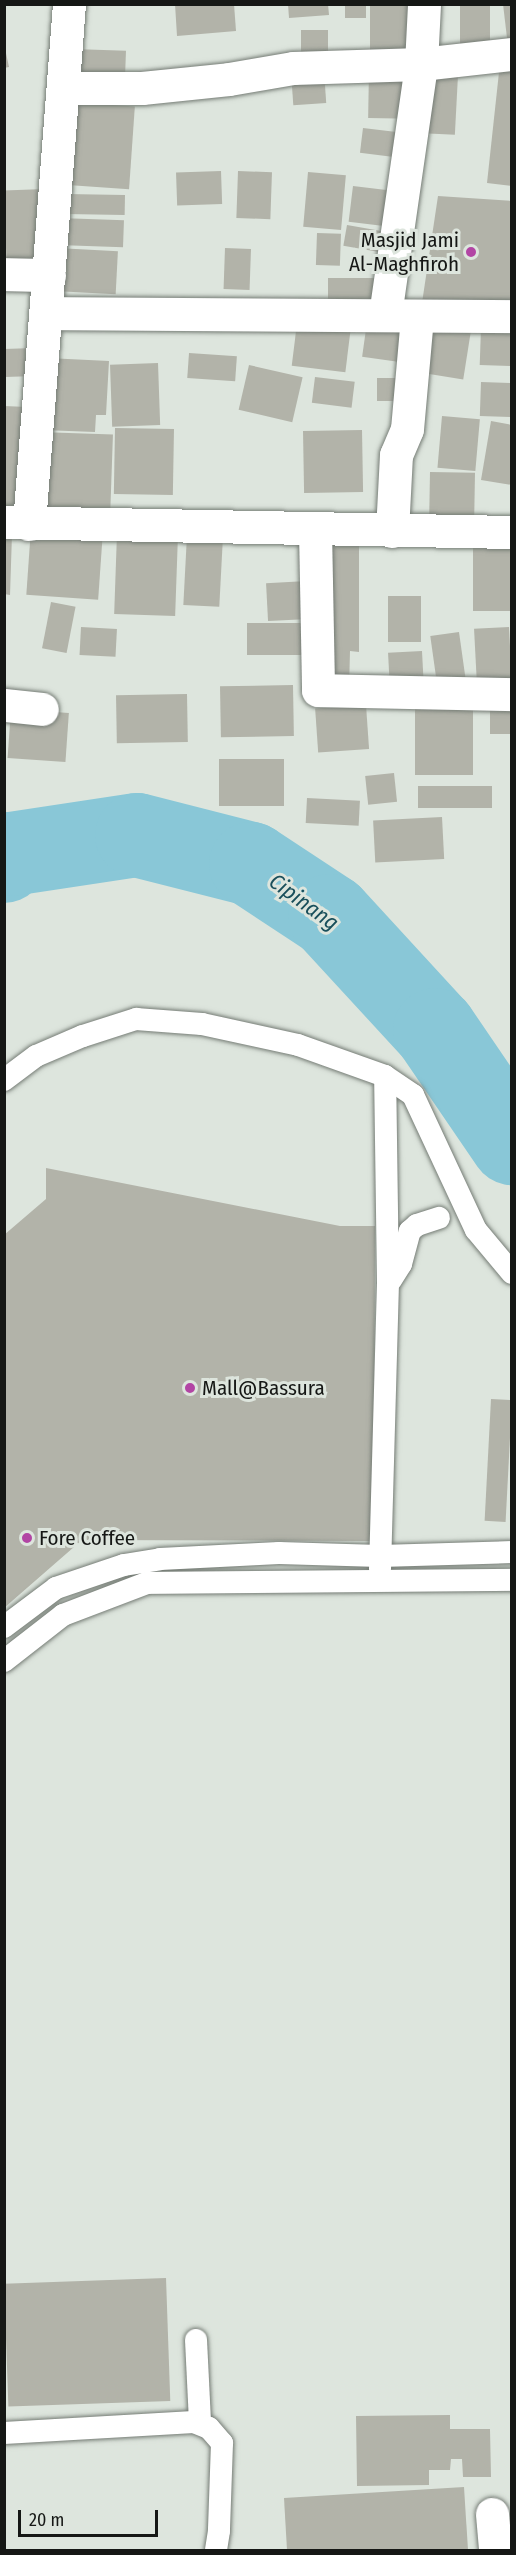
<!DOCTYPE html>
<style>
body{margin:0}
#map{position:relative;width:516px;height:2555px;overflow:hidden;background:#dde5dd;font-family:"Fira Sans Condensed",sans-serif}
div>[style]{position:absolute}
.river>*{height:84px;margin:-42px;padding:0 42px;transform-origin:42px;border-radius:42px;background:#89c7d7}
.building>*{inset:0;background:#b2b3a9;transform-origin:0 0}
.roads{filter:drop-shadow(0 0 2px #757c75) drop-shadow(0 0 2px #757c75)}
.service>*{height:22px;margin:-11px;padding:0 11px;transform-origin:11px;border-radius:11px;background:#fff}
.minor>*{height:33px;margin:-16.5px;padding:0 16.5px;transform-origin:16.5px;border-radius:16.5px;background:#fff}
.dots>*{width:16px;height:16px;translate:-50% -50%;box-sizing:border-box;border:3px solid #dde5dd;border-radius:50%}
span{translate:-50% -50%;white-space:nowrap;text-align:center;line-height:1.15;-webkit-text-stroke:6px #dde5dd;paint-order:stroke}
.poi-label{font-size:21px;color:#151715}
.right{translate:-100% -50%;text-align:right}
.left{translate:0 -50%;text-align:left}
.water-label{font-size:22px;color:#194f5b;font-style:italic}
.frame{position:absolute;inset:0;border:6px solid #151715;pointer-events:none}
.scale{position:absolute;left:18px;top:2510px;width:140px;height:27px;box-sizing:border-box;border:3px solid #151715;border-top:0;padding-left:8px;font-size:18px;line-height:21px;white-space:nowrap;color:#151715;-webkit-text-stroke:4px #dde5dd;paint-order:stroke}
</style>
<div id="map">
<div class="river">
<i style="left:4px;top:861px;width:10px;rotate:-45deg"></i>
<i style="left:11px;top:854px;width:127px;rotate:-8.6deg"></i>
<i style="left:137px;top:835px;width:118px;rotate:14.3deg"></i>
<i style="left:251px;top:864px;width:95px;rotate:33.4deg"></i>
<i style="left:330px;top:916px;width:155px;rotate:47.4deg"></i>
<i style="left:435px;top:1030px;width:137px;rotate:55.7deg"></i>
</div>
<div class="building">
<i style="clip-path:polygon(175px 4px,234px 4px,236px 31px,177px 36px)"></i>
<i style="clip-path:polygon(288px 4px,328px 4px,329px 15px,289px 18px)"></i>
<i style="left:345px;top:4px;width:21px;height:14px"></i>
<i style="left:370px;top:4px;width:43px;height:50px"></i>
<i style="left:460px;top:4px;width:30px;height:42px"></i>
<i style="clip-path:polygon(503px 4px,512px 4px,512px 38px,507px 38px)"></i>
<i style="left:301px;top:30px;width:27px;height:33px"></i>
<i style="clip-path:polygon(4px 44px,9px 67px,4px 68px)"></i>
<i style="left:73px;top:49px;width:53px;height:34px;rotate:2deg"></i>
<i style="clip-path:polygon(500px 63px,512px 64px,512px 186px,487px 183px)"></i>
<i style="left:369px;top:69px;width:42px;height:49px;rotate:1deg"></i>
<i style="left:324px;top:71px;width:32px;height:33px;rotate:86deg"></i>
<i style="left:421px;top:74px;width:37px;height:59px;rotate:3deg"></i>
<i style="left:70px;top:102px;width:65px;height:83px;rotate:4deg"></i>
<i style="left:363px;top:128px;width:42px;height:25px;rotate:7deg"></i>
<i style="left:221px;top:171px;width:33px;height:45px;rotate:88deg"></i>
<i style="left:238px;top:171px;width:34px;height:47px;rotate:2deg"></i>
<i style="left:308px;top:172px;width:38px;height:55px;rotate:5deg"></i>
<i style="left:353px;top:186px;width:46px;height:36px;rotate:7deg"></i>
<i style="left:45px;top:189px;width:76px;height:41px;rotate:88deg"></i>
<i style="left:66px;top:194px;width:59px;height:20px;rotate:1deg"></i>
<i style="clip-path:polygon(438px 196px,512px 201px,512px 303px,422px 303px)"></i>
<i style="left:59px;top:218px;width:65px;height:27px;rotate:2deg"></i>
<i style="left:347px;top:225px;width:45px;height:21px;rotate:10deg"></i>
<i style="left:317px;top:233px;width:24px;height:32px;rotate:2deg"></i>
<i style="left:57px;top:248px;width:61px;height:43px;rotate:3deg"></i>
<i style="left:225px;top:248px;width:26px;height:41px;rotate:2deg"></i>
<i style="left:378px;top:278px;width:27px;height:50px;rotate:90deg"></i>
<i style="left:433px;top:321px;width:39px;height:53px;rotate:9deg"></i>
<i style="left:367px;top:322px;width:45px;height:35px;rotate:8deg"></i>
<i style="left:297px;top:323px;width:54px;height:43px;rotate:7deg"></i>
<i style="left:481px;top:328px;width:31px;height:37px;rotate:2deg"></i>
<i style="left:34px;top:348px;width:28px;height:30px;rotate:88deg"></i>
<i style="left:189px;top:353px;width:48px;height:25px;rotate:4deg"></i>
<i style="clip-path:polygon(47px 358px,109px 361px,106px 415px,96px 415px,95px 432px,43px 430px)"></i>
<i style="left:158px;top:363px;width:62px;height:48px;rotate:88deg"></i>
<i style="left:249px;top:365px;width:55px;height:46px;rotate:13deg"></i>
<i style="left:315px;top:377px;width:40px;height:26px;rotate:7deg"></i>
<i style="left:377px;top:378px;width:24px;height:23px"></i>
<i style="left:481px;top:382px;width:31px;height:34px;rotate:2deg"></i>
<i style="clip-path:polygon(4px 406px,27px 407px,23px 516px,4px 515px)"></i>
<i style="left:442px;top:416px;width:38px;height:52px;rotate:5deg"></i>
<i style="clip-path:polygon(491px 421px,512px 425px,512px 485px,481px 480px)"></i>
<i style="left:115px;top:428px;width:59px;height:66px;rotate:1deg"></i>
<i style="left:362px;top:430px;width:62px;height:59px;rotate:89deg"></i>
<i style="left:39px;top:432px;width:74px;height:88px;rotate:2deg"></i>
<i style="left:430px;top:472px;width:45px;height:56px;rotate:1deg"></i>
<i style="left:31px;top:528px;width:72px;height:67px;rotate:4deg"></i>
<i style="left:117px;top:533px;width:61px;height:81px;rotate:2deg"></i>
<i style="clip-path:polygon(4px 534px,12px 534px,10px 595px,4px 594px)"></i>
<i style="left:187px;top:535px;width:36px;height:70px;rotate:3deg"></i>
<i style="clip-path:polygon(325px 536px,359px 536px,359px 652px,350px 651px,349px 689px,325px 689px)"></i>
<i style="left:473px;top:536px;width:39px;height:75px"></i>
<i style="left:307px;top:581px;width:38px;height:41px;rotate:87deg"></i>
<i style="left:388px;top:596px;width:33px;height:46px"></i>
<i style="left:51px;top:602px;width:25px;height:47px;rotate:11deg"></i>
<i style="left:309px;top:623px;width:32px;height:62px;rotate:90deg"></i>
<i style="left:81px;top:627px;width:36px;height:28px;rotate:3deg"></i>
<i style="left:509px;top:627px;width:51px;height:35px;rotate:87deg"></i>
<i style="left:459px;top:632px;width:53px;height:29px;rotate:82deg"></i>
<i style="left:422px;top:651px;width:34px;height:34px;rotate:87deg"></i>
<i style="left:293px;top:685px;width:51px;height:73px;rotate:89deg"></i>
<i style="left:187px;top:694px;width:48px;height:71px;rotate:89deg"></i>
<i style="left:490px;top:699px;width:22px;height:35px"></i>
<i style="left:415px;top:702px;width:58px;height:73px"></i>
<i style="left:366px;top:705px;width:44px;height:51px;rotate:86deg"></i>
<i style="left:11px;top:709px;width:58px;height:49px;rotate:4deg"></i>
<i style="left:284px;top:759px;width:47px;height:65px;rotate:90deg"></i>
<i style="left:394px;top:773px;width:29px;height:29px;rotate:84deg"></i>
<i style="left:492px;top:786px;width:22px;height:74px;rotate:90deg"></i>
<i style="left:307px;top:798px;width:53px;height:25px;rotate:3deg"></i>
<i style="left:442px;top:817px;width:42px;height:69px;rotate:87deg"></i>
<i style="clip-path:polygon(46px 1168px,340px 1226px,375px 1226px,374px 1541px,82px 1540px,4px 1608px,4px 1235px,46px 1199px)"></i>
<i style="left:491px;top:1399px;width:21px;height:122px;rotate:3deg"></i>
<i style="left:166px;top:2278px;width:123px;height:162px;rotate:88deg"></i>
<i style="clip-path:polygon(450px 2415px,450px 2429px,490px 2429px,491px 2477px,463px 2477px,462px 2459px,451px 2459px,450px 2470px,429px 2470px,429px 2485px,357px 2486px,356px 2416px)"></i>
<i style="clip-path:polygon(464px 2487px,468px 2550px,287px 2550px,284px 2498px)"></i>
</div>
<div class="roads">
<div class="service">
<i style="left:4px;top:1080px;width:40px;rotate:-37deg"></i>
<i style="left:36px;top:1056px;width:51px;rotate:-23.1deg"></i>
<i style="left:83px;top:1036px;width:56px;rotate:-17.8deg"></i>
<i style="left:136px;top:1019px;width:66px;rotate:4.3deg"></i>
<i style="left:202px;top:1024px;width:98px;rotate:12.3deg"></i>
<i style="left:298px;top:1045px;width:92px;rotate:19.6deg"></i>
<i style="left:385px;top:1076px;width:34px;rotate:34deg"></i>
<i style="left:413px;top:1095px;width:149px;rotate:65deg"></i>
<i style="left:476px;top:1230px;width:56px;rotate:50.1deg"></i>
<i style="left:391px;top:1280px;width:19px;rotate:-58deg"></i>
<i style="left:401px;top:1264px;width:34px;rotate:-75deg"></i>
<i style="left:410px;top:1231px;width:9px;rotate:-41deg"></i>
<i style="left:417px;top:1225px;width:23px;rotate:-18deg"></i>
<i style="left:380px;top:1569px;width:286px;rotate:-88.4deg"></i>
<i style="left:388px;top:1283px;width:207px;rotate:-90.8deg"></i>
<i style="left:4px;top:1627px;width:65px;rotate:-36.9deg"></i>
<i style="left:56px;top:1588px;width:72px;rotate:-18.7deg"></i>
<i style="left:124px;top:1565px;width:36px;rotate:-9deg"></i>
<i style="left:160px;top:1559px;width:119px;rotate:-2.9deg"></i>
<i style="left:279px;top:1553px;width:101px;rotate:1.7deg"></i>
<i style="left:380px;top:1556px;width:132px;rotate:-1.7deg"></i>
<i style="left:4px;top:1661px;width:75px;rotate:-37.9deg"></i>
<i style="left:63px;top:1615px;width:90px;rotate:-20.9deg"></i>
<i style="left:147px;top:1583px;width:365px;rotate:-0.5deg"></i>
<i style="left:196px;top:2340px;width:83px;rotate:87.2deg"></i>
<i style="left:4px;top:2433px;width:190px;rotate:-3.3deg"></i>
<i style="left:194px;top:2422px;width:16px;rotate:22deg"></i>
<i style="left:209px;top:2428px;width:20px;rotate:49deg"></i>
<i style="left:222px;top:2443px;width:88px;rotate:92deg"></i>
<i style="left:219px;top:2531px;width:19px;rotate:99deg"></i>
</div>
<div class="minor">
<i style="left:64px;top:88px;width:78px"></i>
<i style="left:142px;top:88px;width:87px;rotate:-5.9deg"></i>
<i style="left:229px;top:79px;width:65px;rotate:-9.8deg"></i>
<i style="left:293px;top:68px;width:128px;rotate:-1.8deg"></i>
<i style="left:421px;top:64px;width:92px;rotate:-6.3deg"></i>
<i style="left:4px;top:274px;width:45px;rotate:1.3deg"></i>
<i style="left:46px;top:313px;width:466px;rotate:0.4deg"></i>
<i style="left:385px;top:315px;width:254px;rotate:-81.8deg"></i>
<i style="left:421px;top:64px;width:60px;rotate:-87.1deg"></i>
<i style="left:4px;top:522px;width:508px;rotate:1.13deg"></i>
<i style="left:29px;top:524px;width:522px;rotate:-85.6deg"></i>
<i style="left:315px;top:530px;width:160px;rotate:88.9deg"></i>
<i style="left:318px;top:690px;width:194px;rotate:1.2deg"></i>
<i style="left:392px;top:531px;width:76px;rotate:-87deg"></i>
<i style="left:396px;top:455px;width:28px;rotate:-67deg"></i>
<i style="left:407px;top:429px;width:113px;rotate:-84.9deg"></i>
<i style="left:4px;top:705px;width:38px;rotate:6deg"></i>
<i style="left:492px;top:2514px;width:36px;rotate:85deg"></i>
</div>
</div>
<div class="dots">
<i style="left:471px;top:252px;background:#b245a4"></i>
<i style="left:190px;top:1388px;background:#b245a4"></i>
<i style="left:27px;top:1538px;background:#b245a4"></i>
</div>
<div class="poi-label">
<span class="right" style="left:459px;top:252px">Masjid Jami<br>Al-Maghfiroh</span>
<span class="left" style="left:202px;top:1388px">Mall@Bassura</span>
<span class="left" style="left:39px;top:1538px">Fore Coffee</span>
</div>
<div class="water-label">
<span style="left:304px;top:902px;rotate:36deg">Cipinang</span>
</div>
<div class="frame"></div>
<div class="scale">20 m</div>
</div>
